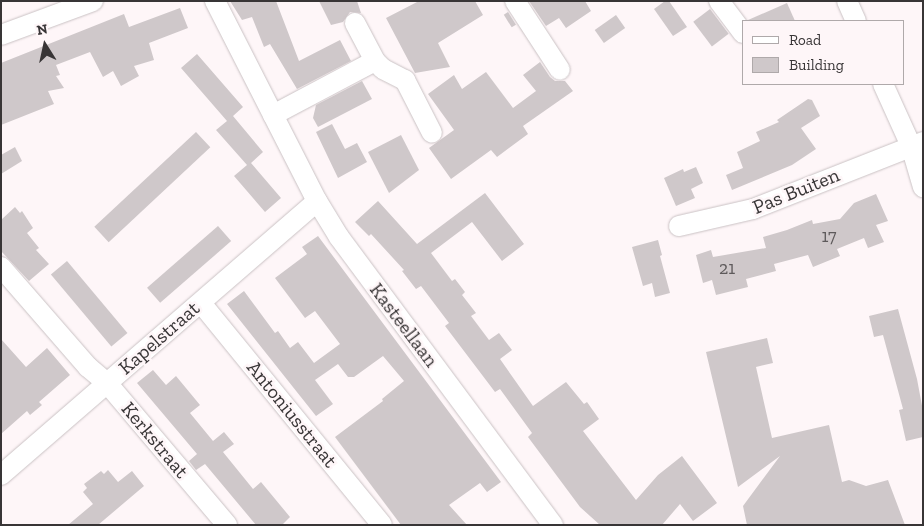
<!DOCTYPE html>
<style>
body{margin:0}
#map{position:relative;width:924px;height:526px;overflow:hidden;background:#fef6f8;font-family:"Zilla Slab",serif}
div>[style]{position:absolute}
.building>*{inset:0;background:#cfc8ca;transform-origin:0 0}
.roads{filter:drop-shadow(0 0 1px #cac2c4) drop-shadow(0 0 1px #cac2c4)}
.minor>*{height:20px;margin:-10px;padding:0 10px;transform-origin:10px;border-radius:10px;background:#fff}
span{translate:-50% -50%;white-space:nowrap;text-align:center;line-height:1.15;-webkit-text-stroke:5px #fef6f8;paint-order:stroke}
.number-label{font-size:18px;color:#5e5a5b}
.number-label span{-webkit-text-stroke-width:0}
.street-label{font-size:20px;color:#383536}
.frame{position:absolute;inset:0;border:2px solid #383536;pointer-events:none}
.legend{position:absolute;left:742px;top:20px;width:162px;height:65px;box-sizing:border-box;background:#fef6f8;border:1px solid #afa9aa;margin:0;padding:6px 9px;list-style:none;font-size:15px;color:#383536}
.legend li{display:flex;align-items:center;gap:10px;height:25px}
.legend b{width:25px;border:1px solid #afa9aa}
.north{position:absolute;left:20px;top:20px;width:50px;height:50px;-webkit-text-stroke:4px #fef6f8;paint-order:stroke;rotate:350deg;font-size:14px;font-weight:700;line-height:20px;text-align:center;color:#383536}
.north::after{content:'';display:block;margin:auto;width:18px;height:22px;background:#383536;clip-path:polygon(50% 0,100% 100%,50% 72%,0 100%)}
</style>
<div id="map">
<div class="building">
<i style="clip-path:polygon(230px 1px,276px 1px,299px 61px,340px 40px,351px 61px,297px 89px,270px 44px,264px 47px,252px 17px,242px 20px)"></i>
<i style="clip-path:polygon(319px 1px,357px 1px,361px 13px,350px 12px,343px 22px,331px 25px)"></i>
<i style="clip-path:polygon(419px 1px,475px 1px,483px 15px,438px 43px,450px 67px,415px 73px,386px 18px)"></i>
<i style="clip-path:polygon(529px 1px,585px 1px,591px 11px,566px 28px,559px 18px,546px 26px)"></i>
<i style="clip-path:polygon(665px 1px,669px 1px,687px 27px,673px 36px,654px 9px)"></i>
<i style="clip-path:polygon(787px 3px,795px 21px,748px 20px)"></i>
<i style="clip-path:polygon(180px 8px,188px 28px,149px 43px,154px 60px,134px 66px,139px 76px,121px 86px,113px 71px,103px 77px,90px 52px,56px 65px,60px 75px,56px 76px,64px 88px,48px 91px,54px 104px,1px 125px,1px 63px,124px 14px,129px 27px)"></i>
<i style="left:710px;top:9px;width:31px;height:21px;rotate:53deg"></i>
<i style="left:508px;top:12px;width:15px;height:5px;rotate:58deg"></i>
<i style="left:616px;top:15px;width:16px;height:26px;rotate:55deg"></i>
<i style="clip-path:polygon(197px 54px,243px 107px,233px 116px,263px 152px,251px 163px,281px 198px,265px 212px,234px 176px,247px 165px,216px 130px,227px 121px,181px 68px)"></i>
<i style="clip-path:polygon(540px 62px,550px 77px,555px 81px,565px 81px,573px 91px,523px 126px,528px 134px,497px 157px,491px 150px,451px 179px,429px 148px,454px 130px,428px 94px,454px 75px,462px 89px,486px 72px,513px 108px,536px 91px,523px 75px)"></i>
<i style="clip-path:polygon(362px 81px,372px 99px,318px 127px,313px 118px,316px 105px)"></i>
<i style="clip-path:polygon(808px 99px,812px 100px,820px 116px,801px 128px,816px 149px,792px 165px,732px 190px,726px 175px,743px 168px,737px 152px,760px 141px,756px 132px,779px 122px,777px 120px)"></i>
<i style="clip-path:polygon(332px 124px,345px 149px,357px 143px,367px 162px,338px 178px,316px 132px)"></i>
<i style="left:196px;top:132px;width:21px;height:139px;rotate:47deg"></i>
<i style="clip-path:polygon(401px 135px,419px 170px,389px 193px,368px 152px)"></i>
<i style="clip-path:polygon(15px 147px,22px 161px,1px 174px,1px 155px)"></i>
<i style="clip-path:polygon(696px 167px,703px 183px,691px 189px,695px 198px,676px 206px,664px 178px,683px 169px,684px 172px)"></i>
<i style="clip-path:polygon(485px 193px,524px 244px,502px 261px,472px 222px,431px 253px,452px 281px,455px 279px,465px 292px,462px 295px,476px 313px,471px 316px,489px 340px,499px 333px,512px 350px,500px 359px,533px 406px,566px 382px,584px 404px,587px 402px,599px 419px,583px 431px,636px 500px,658px 475px,682px 456px,717px 503px,693px 521px,680px 504px,662px 525px,600px 525px,580px 507px,528px 437px,532px 433px,500px 389px,495px 392px,445px 326px,449px 323px,421px 286px,416px 289px,402px 271px,404px 270px,371px 234px,369px 236px,355px 222px,378px 201px,417px 244px)"></i>
<i style="clip-path:polygon(876px 194px,888px 221px,876px 225px,884px 242px,868px 248px,864px 238px,837px 249px,840px 256px,813px 267px,808px 255px,774px 264px,776px 271px,746px 279px,748px 287px,716px 295px,712px 280px,703px 283px,696px 255px,711px 250px,713px 257px,766px 248px,763px 237px,787px 230px,812px 220px,813px 224px,840px 219px,854px 203px)"></i>
<i style="clip-path:polygon(15px 207px,20px 213px,22px 211px,33px 228px,27px 233px,39px 248px,36px 250px,49px 264px,29px 281px,1px 251px,1px 220px)"></i>
<i style="left:218px;top:226px;width:20px;height:94px;rotate:49deg"></i>
<i style="clip-path:polygon(318px 236px,501px 482px,487px 492px,480px 483px,449px 505px,467px 525px,401px 525px,335px 437px,383px 401px,382px 399px,404px 381px,383px 356px,354px 377px,348px 377px,338px 364px,315px 380px,333px 404px,316px 416px,227px 304px,244px 291px,275px 333px,278px 331px,290px 348px,298px 342px,314px 363px,340px 344px,315px 311px,305px 318px,275px 278px,307px 254px,302px 247px)"></i>
<i style="clip-path:polygon(658px 240px,662px 255px,660px 256px,670px 293px,655px 297px,652px 283px,643px 286px,632px 247px)"></i>
<i style="left:67px;top:261px;width:94px;height:21px;rotate:50deg"></i>
<i style="clip-path:polygon(898px 309px,917px 379px,923px 411px,923px 437px,906px 441px,899px 410px,903px 409px,883px 335px,874px 337px,869px 316px)"></i>
<i style="clip-path:polygon(767px 338px,773px 363px,756px 367px,772px 438px,829px 425px,842px 482px,849px 480px,866px 486px,888px 480px,905px 525px,747px 525px,743px 506px,780px 456px,738px 487px,706px 352px)"></i>
<i style="clip-path:polygon(1px 339px,26px 367px,47px 348px,70px 375px,39px 402px,42px 405px,30px 415px,27px 411px,1px 434px)"></i>
<i style="clip-path:polygon(153px 370px,166px 385px,176px 376px,200px 405px,190px 413px,213px 441px,224px 432px,234px 444px,223px 452px,253px 489px,261px 482px,290px 517px,282px 525px,256px 525px,205px 464px,196px 470px,189px 461px,197px 454px,137px 383px)"></i>
<i style="clip-path:polygon(108px 470px,118px 482px,132px 471px,144px 486px,98px 525px,68px 525px,93px 504px,83px 492px,87px 488px,84px 484px,101px 471px,104px 474px)"></i>
</div>
<div class="roads">
<div class="minor">
<i style="left:215px;top:1px;width:225px;rotate:63deg"></i>
<i style="left:317px;top:201px;width:42px;rotate:58.6deg"></i>
<i style="left:339px;top:237px;width:359px;rotate:53.4deg"></i>
<i style="left:515px;top:1px;width:82px;rotate:56.9deg"></i>
<i style="left:719px;top:1px;width:40px;rotate:53deg"></i>
<i style="left:847px;top:1px;width:22px;rotate:66deg"></i>
<i style="left:355px;top:23px;width:43px;rotate:62.2deg"></i>
<i style="left:375px;top:61px;width:11px;rotate:45deg"></i>
<i style="left:383px;top:69px;width:25px;rotate:27deg"></i>
<i style="left:405px;top:80px;width:59px;rotate:63deg"></i>
<i style="left:1px;top:35px;width:98px;rotate:-20.3deg"></i>
<i style="left:883px;top:84px;width:68px;rotate:65.7deg"></i>
<i style="left:911px;top:146px;width:43px;rotate:73.7deg"></i>
<i style="left:273px;top:115px;width:115px;rotate:-27.9deg"></i>
<i style="left:679px;top:226px;width:76px;rotate:-12.9deg"></i>
<i style="left:753px;top:209px;width:183px;rotate:-21.5deg"></i>
<i style="left:1px;top:267px;width:133px;rotate:49deg"></i>
<i style="left:88px;top:367px;width:25px;rotate:40deg"></i>
<i style="left:107px;top:383px;width:186px;rotate:49.8deg"></i>
<i style="left:201px;top:303px;width:286px;rotate:50.8deg"></i>
<i style="left:1px;top:475px;width:418px;rotate:-40.9deg"></i>
</div>
</div>
<div class="number-label">
<span style="left:829px;top:236px">17</span>
<span style="left:727px;top:268px">21</span>
</div>
<div class="street-label">
<span style="left:796px;top:191px;rotate:-22deg">Pas Buiten</span>
<span style="left:404px;top:325px;rotate:53deg">Kasteellaan</span>
<span style="left:159px;top:338px;rotate:-41deg">Kapelstraat</span>
<span style="left:292px;top:414px;rotate:51deg">Antoniusstraat</span>
<span style="left:155px;top:440px;rotate:50deg">Kerkstraat</span>
</div>
<div class="frame"></div>
<ul class="legend">
<li><b style="height:6px;background:#fff"></b>Road</li>
<li><b style="height:14px;background:#cfc8ca"></b>Building</li>
</ul>
<div class="north">N</div>
</div>
